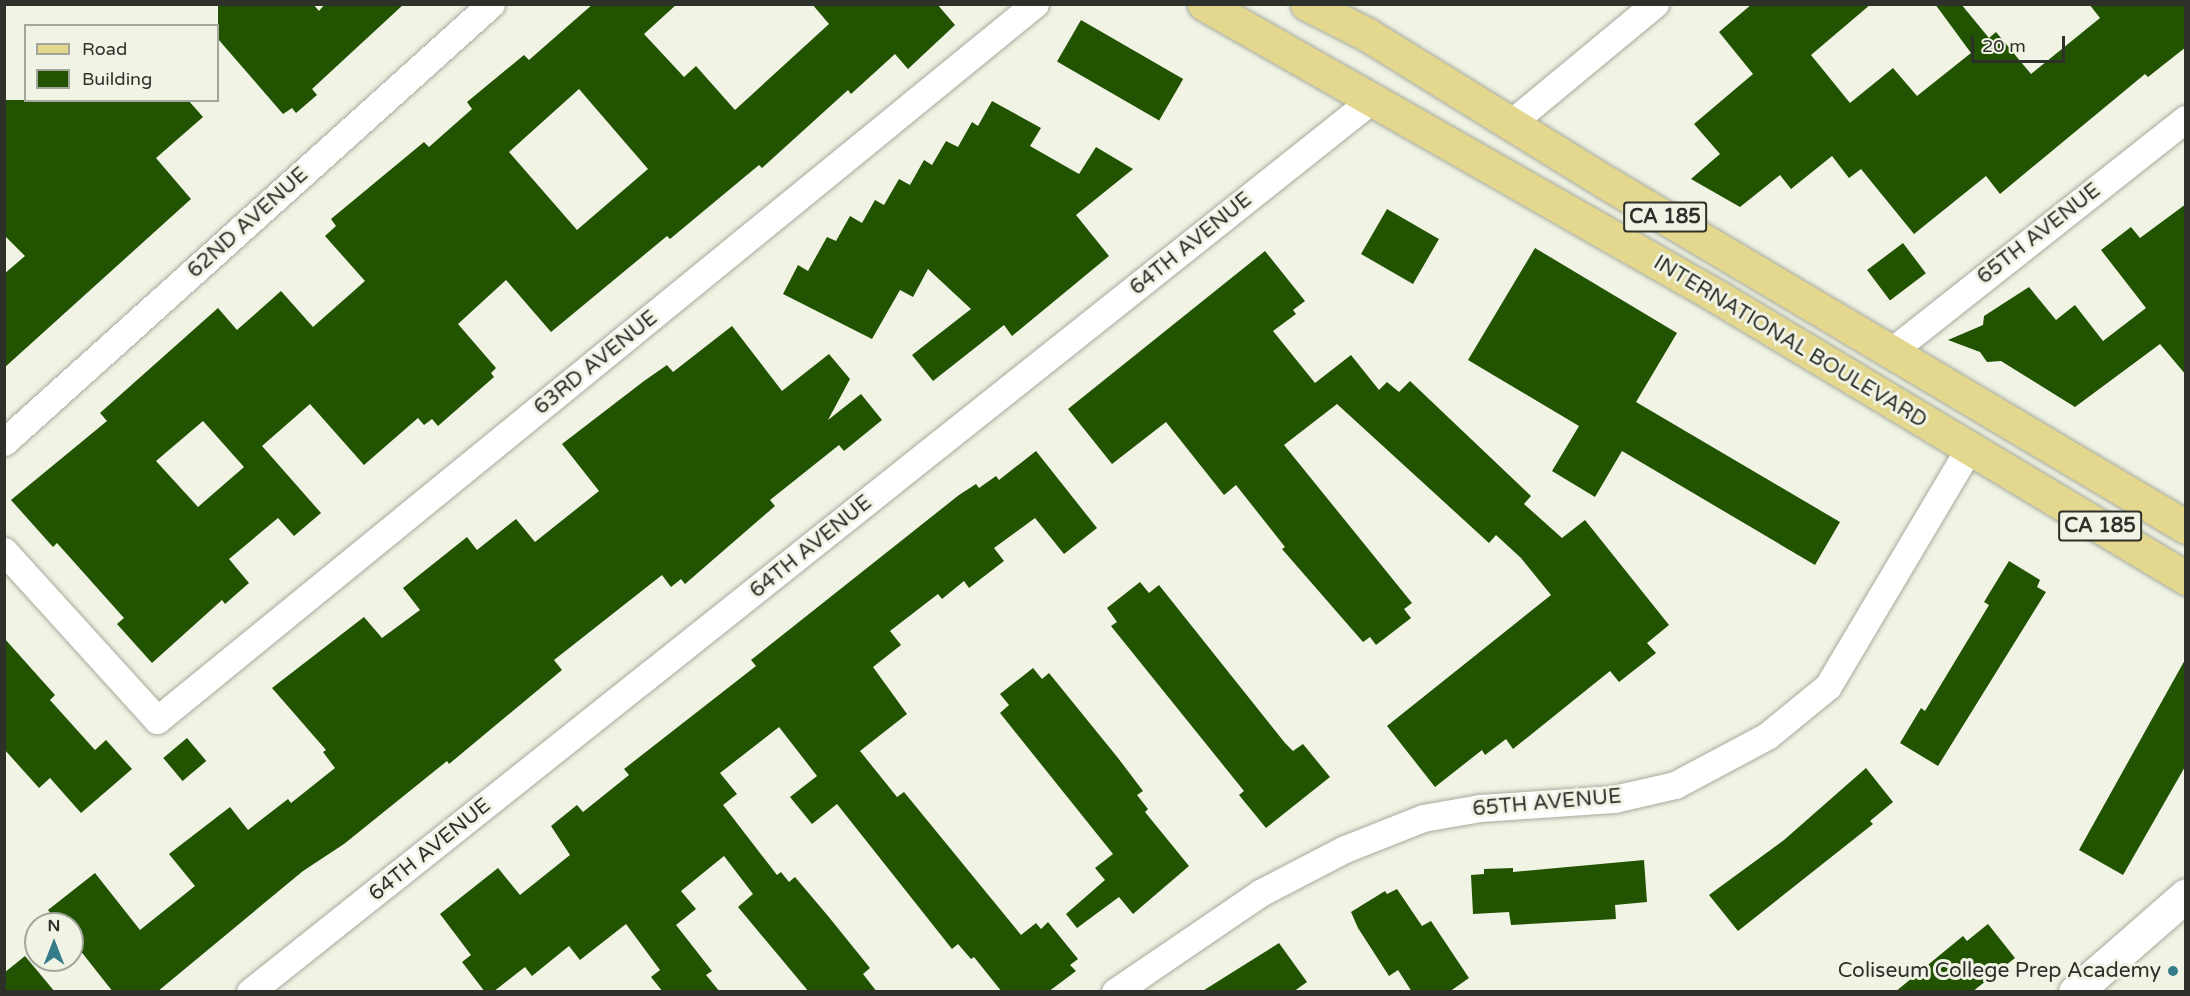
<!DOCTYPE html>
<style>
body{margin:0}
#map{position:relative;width:2190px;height:996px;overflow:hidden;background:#f1f4e5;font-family:"Varela Round",sans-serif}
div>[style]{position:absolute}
.building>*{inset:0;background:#225300;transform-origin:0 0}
.roads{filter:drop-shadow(0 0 2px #a7aa9c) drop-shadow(0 0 2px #a7aa9c)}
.street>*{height:27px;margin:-13.5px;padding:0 13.5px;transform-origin:13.5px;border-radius:13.5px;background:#fff}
.secondary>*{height:33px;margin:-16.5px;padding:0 16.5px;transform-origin:16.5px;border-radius:16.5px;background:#fff}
.primary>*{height:33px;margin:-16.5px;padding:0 16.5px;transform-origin:16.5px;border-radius:16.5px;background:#e4d78e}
.dots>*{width:16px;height:16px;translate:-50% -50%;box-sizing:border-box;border:3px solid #f1f4e5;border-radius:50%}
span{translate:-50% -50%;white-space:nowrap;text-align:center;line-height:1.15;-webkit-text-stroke:6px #f1f4e5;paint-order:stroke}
.shield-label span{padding:2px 4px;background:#f1f4e5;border:2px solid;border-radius:4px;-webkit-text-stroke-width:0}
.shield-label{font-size:20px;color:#2e302a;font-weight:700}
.street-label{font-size:21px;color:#2e302a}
.poi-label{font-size:21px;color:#2e302a}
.right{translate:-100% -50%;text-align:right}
.frame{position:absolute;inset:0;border:6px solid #2e302a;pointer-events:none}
.legend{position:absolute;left:24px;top:24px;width:195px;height:78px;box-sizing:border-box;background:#f1f4e5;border:2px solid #a3a69a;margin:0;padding:8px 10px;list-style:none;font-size:18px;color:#2e302a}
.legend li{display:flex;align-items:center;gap:12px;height:30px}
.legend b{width:30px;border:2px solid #a3a69a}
.north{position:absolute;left:24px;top:912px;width:60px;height:60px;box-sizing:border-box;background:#f1f4e5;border:2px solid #a3a69a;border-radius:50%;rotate:0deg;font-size:16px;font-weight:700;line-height:24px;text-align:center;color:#2e302a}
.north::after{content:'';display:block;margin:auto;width:21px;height:27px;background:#367b89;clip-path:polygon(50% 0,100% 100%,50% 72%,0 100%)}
.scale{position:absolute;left:1971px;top:36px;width:94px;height:27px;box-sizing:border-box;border:3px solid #2e302a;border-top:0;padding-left:8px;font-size:18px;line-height:21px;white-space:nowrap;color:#2e302a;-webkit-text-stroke:4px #f1f4e5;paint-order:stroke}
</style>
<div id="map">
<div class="building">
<i style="clip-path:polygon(218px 4px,313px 4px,319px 11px,325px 4px,404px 4px,312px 89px,317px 95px,296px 113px,292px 108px,283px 114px,218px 39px)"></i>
<i style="clip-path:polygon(evenodd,593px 4px,677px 4px,644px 34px,684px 77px,696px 66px,735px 110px,829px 24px,812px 4px,937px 4px,955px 25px,908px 69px,895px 54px,851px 94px,848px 90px,762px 168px,759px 165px,670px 239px,667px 236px,551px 332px,506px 280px,458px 324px,496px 368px,491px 373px,494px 377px,438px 426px,432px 419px,424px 425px,418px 418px,364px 465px,310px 404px,262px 446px,321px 513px,294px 536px,278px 518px,229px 559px,249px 583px,225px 604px,222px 600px,152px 663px,117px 624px,124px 618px,57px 543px,53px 547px,11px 500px,107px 421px,100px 413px,218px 308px,237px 330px,281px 291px,313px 327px,365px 281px,325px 236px,336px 226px,331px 219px,424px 142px,429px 147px,472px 109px,467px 102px,524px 55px,529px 60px,593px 4px,579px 89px,648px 169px,577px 230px,509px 152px,579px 89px,593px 4px,203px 421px,244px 467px,198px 507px,156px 461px,203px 421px)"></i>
<i style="clip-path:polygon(1752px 4px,1871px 4px,1811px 55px,1850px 103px,1893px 68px,1917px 96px,1971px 53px,1935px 4px,1961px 4px,1989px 38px,1996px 32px,2031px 74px,2100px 18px,2089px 4px,2186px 4px,2186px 47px,2148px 77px,2145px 74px,2000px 194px,1986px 176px,1914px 234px,1861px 169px,1849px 178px,1832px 156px,1791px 189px,1780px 175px,1740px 207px,1691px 179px,1720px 154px,1694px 124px,1753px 74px,1719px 32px)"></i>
<i style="left:1081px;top:20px;width:118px;height:48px;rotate:30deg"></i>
<i style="clip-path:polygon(4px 100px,188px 100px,203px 117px,156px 158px,191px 199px,4px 368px,4px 274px,25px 256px,4px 235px)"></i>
<i style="clip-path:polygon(992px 101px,1041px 128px,1030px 146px,1079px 174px,1096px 147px,1133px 169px,1076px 215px,1109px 256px,1012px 336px,1004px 325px,933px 381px,912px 355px,971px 309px,928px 269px,913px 297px,900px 290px,872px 339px,783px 294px,798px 265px,808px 271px,827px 237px,836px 241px,850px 216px,862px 223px,875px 200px,884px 205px,899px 179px,910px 185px,924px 160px,932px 165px,946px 141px,958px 147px,972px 122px,978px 126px)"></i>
<i style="clip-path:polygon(2186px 204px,2186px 375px,2160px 344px,2075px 407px,2001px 361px,1987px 362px,1980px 352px,1948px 340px,1983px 325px,1984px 316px,2029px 287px,2056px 320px,2075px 305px,2103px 341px,2146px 308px,2101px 250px,2131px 227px,2140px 238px)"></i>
<i style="left:1387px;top:209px;width:60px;height:52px;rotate:30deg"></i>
<i style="left:1903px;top:243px;width:38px;height:45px;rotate:53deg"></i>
<i style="clip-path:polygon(1535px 248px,1677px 333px,1636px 402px,1840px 522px,1815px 565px,1622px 451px,1595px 497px,1552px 471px,1579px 426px,1468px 360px)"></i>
<i style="clip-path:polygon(1265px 251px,1305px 301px,1293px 310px,1296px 314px,1273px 331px,1315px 383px,1351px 355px,1379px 390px,1387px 382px,1399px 392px,1410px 381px,1531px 496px,1524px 504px,1562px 538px,1585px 520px,1669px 625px,1647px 643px,1656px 653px,1619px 682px,1610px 671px,1513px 749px,1506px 739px,1485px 755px,1482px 750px,1435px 787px,1387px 726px,1551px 595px,1521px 558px,1496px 535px,1489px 543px,1337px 404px,1284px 445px,1412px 603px,1404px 609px,1411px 618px,1376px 645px,1370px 637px,1363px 642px,1282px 549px,1285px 547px,1236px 485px,1224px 495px,1166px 422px,1112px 464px,1068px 409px)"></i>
<i style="clip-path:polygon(732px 326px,782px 391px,829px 354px,850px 379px,828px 420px,861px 394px,882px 420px,844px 451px,839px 445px,770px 500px,775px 506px,685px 584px,681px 579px,671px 587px,662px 575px,554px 660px,562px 670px,449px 764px,447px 761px,344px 844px,303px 871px,157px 992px,113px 992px,72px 940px,72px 924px,59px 924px,48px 910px,95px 873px,140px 930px,195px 886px,169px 854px,230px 807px,248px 830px,288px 799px,291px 803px,335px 768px,323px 752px,326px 750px,272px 688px,364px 617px,382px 638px,420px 610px,403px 588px,467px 537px,477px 550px,516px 519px,535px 542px,599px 491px,562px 444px,644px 381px,667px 365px,673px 372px)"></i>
<i style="clip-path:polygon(1036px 451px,1097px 528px,1064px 554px,1035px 518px,994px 548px,1004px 561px,969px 588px,964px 581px,942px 599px,938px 594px,890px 631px,901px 645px,873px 667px,907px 714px,860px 751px,897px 797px,904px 792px,1021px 935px,1036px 923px,1041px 929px,1048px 922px,1078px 959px,1070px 965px,1076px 971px,1048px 992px,1002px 992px,974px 957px,971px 959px,958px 944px,952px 949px,837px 804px,812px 824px,790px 797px,817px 776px,779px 727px,720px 773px,737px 794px,723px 805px,777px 875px,781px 872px,789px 882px,795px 877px,828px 916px,870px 968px,863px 974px,877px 992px,809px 992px,738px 907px,753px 894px,724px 856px,681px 891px,696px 909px,676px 925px,712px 971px,706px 975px,720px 992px,663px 992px,651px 977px,660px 970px,626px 924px,580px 960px,569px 946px,532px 976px,525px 967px,493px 992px,485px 992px,462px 962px,471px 955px,440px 914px,498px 868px,520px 895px,570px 855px,551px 826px,577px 805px,583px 812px,629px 775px,624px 769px,756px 666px,751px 660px,959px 495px,976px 484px,979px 488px,996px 476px,999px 480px)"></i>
<i style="clip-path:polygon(2009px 561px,2040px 580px,2037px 587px,2046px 592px,1938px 766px,1900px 743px,1921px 708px,1925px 711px,1989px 605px,1984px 602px)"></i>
<i style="clip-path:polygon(1140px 582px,1149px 593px,1159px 585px,1285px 743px,1293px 751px,1303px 744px,1330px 777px,1266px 828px,1239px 795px,1244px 791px,1111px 626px,1117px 622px,1107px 608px)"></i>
<i style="clip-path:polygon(4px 638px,55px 695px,50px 700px,95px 750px,106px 740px,132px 769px,81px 813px,50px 778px,39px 788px,4px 749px)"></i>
<i style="clip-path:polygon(2186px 658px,2186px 765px,2123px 875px,2079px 850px)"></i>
<i style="clip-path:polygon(1033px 668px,1042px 679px,1049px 673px,1118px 758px,1143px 791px,1137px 795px,1148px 809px,1145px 812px,1189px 866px,1133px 914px,1119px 897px,1077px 928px,1066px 914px,1105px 880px,1095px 868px,1113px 854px,1000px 713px,1009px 705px,1000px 694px)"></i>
<i style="left:187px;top:738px;width:30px;height:31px;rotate:50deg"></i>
<i style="clip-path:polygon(1866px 768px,1893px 802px,1870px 821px,1873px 824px,1738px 931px,1709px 895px,1784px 840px)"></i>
<i style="clip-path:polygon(1644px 860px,1647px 902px,1615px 905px,1616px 919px,1511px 925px,1509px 912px,1473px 914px,1471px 875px,1484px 874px,1484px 869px,1513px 868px,1513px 872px)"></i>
<i style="clip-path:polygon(1397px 889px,1422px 926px,1431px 921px,1469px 978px,1449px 992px,1412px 992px,1398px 970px,1389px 976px,1358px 928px,1351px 912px,1385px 891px,1387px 894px)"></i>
<i style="clip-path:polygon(1988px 924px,2015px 958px,1972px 992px,1895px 992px,1963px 936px,1967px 941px)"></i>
<i style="clip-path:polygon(1279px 943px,1307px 982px,1293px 992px,1201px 992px)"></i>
<i style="clip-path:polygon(25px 956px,55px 992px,4px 992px,4px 973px)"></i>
</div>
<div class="roads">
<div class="street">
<i style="left:1511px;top:123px;width:187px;rotate:-39.6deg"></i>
<i style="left:1893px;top:350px;width:373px;rotate:-38.3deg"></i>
<i style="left:4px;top:442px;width:655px;rotate:-41.97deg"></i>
<i style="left:4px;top:551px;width:228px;rotate:47.8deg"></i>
<i style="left:157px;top:720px;width:1133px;rotate:-39.2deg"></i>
<i style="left:250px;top:992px;width:1431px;rotate:-38.5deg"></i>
<i style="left:1115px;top:992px;width:176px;rotate:-34.3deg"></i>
<i style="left:1260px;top:893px;width:96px;rotate:-27.4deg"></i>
<i style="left:1345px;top:849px;width:84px;rotate:-21.7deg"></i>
<i style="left:1423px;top:818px;width:58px;rotate:-10deg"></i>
<i style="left:1480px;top:808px;width:134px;rotate:-3.8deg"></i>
<i style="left:1614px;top:799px;width:63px;rotate:-12.9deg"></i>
<i style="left:1675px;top:785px;width:104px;rotate:-28deg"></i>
<i style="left:1767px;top:736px;width:79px;rotate:-39.3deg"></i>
<i style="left:1828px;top:686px;width:276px;rotate:-59.3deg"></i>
</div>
<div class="secondary">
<i style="left:2075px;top:992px;width:147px;rotate:-41.1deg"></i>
</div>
<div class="primary">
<i style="left:1204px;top:4px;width:592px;rotate:29.68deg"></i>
<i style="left:1718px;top:297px;width:546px;rotate:30.98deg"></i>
<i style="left:1307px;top:4px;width:68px;rotate:26.9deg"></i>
<i style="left:1368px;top:35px;width:281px;rotate:31.8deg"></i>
<i style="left:1607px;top:183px;width:673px;rotate:30.72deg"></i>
</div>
</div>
<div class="dots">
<i style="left:2173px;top:971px;background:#367b89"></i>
</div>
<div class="shield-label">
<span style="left:1665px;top:217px">CA 185</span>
<span style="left:2100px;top:526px">CA 185</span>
</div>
<div class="street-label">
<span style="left:248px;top:223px;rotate:-42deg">62ND AVENUE</span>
<span style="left:2039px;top:234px;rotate:-38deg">65TH AVENUE</span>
<span style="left:1191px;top:244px;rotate:-39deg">64TH AVENUE</span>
<span style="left:1790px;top:342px;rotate:31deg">INTERNATIONAL BOULEVARD</span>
<span style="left:596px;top:363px;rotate:-39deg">63RD AVENUE</span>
<span style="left:811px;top:547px;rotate:-39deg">64TH AVENUE</span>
<span style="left:1547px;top:803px;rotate:-5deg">65TH AVENUE</span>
<span style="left:430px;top:850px;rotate:-39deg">64TH AVENUE</span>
</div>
<div class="poi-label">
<span class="right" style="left:2161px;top:971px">Coliseum College Prep Academy</span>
</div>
<div class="frame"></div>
<ul class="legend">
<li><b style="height:8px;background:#e4d78e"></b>Road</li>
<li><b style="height:16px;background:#225300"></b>Building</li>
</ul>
<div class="north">N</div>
<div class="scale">20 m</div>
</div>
